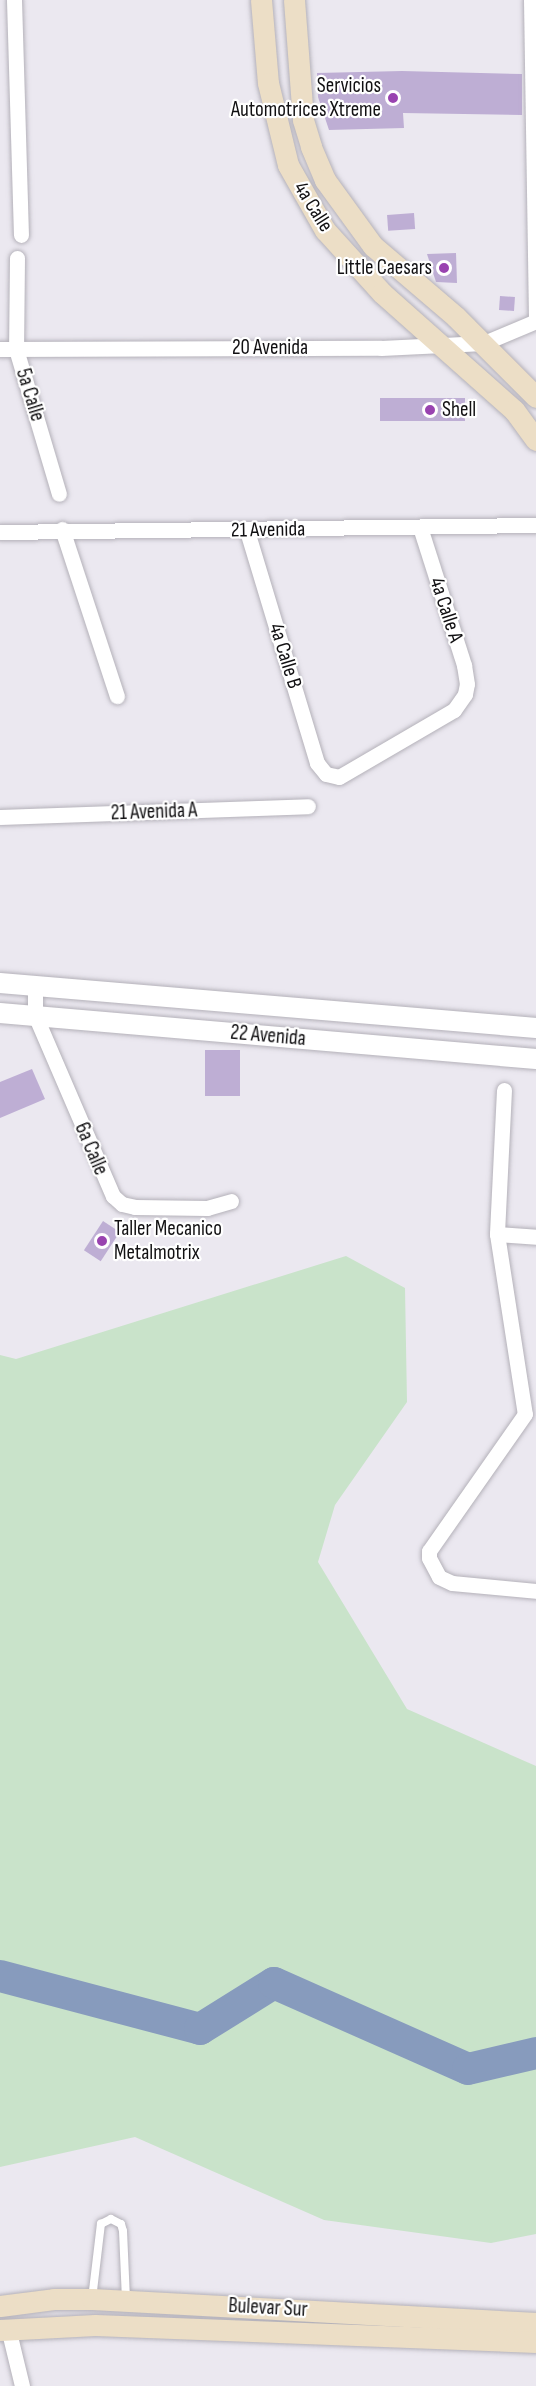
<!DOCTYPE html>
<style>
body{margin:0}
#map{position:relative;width:536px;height:2386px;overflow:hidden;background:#ebe8f0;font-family:"Sofia Sans Condensed",sans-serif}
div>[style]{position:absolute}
.green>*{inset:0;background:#c9e3ca}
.river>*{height:32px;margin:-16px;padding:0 16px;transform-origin:16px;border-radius:16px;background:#879bbd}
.building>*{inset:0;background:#beaed4;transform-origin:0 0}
.roads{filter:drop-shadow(0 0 2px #b4b1b9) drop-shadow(0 0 2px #b4b1b9)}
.service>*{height:8px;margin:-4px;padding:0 4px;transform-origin:4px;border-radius:4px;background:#fff}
.minor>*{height:15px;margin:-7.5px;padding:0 7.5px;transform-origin:7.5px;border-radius:7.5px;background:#fff}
.tertiary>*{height:20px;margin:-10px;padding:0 10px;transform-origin:10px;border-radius:10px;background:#fff}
.secondary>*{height:21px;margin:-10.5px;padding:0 10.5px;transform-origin:10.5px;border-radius:10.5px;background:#ecdec6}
.dots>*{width:16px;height:16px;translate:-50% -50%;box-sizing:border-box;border:3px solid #fff;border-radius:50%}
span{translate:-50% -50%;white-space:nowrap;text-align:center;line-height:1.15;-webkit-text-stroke:4.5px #fff;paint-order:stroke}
.poi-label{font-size:21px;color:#111012}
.right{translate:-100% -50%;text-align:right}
.left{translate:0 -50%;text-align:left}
.street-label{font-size:21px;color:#111012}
</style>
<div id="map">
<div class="green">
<i style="clip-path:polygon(346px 1256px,405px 1288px,407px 1402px,335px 1505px,318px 1562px,407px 1709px,536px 1766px,536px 2234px,491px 2243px,324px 2220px,135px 2137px,0 2167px,0 1355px,16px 1359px)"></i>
</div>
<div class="river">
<i style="left:0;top:1976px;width:207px;rotate:14.8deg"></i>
<i style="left:200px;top:2029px;width:87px;rotate:-31.9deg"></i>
<i style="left:274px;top:1983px;width:212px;rotate:23.9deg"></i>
<i style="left:468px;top:2069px;width:70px;rotate:-13.2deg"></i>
</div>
<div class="building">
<i style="clip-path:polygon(402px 71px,522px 74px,522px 115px,403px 113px,404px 128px,329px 130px,318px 97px,317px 73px)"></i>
<i style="left:414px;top:213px;width:16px;height:27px;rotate:86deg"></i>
<i style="clip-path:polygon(456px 253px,457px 283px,436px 282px,427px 254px)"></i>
<i style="left:500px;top:296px;width:15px;height:14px;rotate:4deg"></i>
<i style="left:465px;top:398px;width:23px;height:85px;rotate:90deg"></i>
<i style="left:205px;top:1050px;width:35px;height:46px"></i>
<i style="clip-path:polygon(32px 1069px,45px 1099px,0 1118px,0 1082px)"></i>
<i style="left:103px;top:1221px;width:20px;height:35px;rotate:33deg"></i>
</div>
<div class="roads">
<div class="service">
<i style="left:92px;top:2299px;width:76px;rotate:-83.2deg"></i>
<i style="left:101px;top:2224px;width:11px;rotate:-27deg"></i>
<i style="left:111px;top:2219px;width:11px;rotate:27deg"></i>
<i style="left:121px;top:2224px;width:7px;rotate:74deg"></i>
<i style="left:123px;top:2231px;width:68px;rotate:87.5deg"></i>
</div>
<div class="minor">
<i style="left:14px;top:0;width:235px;rotate:88.3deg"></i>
<i style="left:531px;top:0;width:321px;rotate:89.1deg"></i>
<i style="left:17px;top:258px;width:91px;rotate:90.6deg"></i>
<i style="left:16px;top:349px;width:151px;rotate:73.5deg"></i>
<i style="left:0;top:349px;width:381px;rotate:-0.2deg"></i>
<i style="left:381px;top:348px;width:103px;rotate:-2.8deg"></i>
<i style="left:484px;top:343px;width:56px;rotate:-22.9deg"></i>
<i style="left:62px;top:529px;width:176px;rotate:71.8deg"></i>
<i style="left:247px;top:531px;width:242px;rotate:73.2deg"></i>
<i style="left:317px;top:763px;width:14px;rotate:51deg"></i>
<i style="left:326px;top:774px;width:13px;rotate:13deg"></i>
<i style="left:339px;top:777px;width:133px;rotate:-30.2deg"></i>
<i style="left:454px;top:710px;width:19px;rotate:-55deg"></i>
<i style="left:465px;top:694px;width:10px;rotate:-79deg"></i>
<i style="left:467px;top:684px;width:19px;rotate:-99deg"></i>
<i style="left:464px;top:665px;width:145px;rotate:-107.7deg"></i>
<i style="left:0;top:532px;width:536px;rotate:-0.75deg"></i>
<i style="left:0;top:817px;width:308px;rotate:-2deg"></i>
<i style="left:35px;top:985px;width:30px;rotate:90deg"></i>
<i style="left:35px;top:1015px;width:197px;rotate:66.7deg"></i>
<i style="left:113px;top:1196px;width:12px;rotate:42deg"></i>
<i style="left:122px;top:1204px;width:13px;rotate:13deg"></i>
<i style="left:135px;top:1207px;width:72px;rotate:0.8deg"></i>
<i style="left:207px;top:1208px;width:25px;rotate:-16deg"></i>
<i style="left:504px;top:1090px;width:144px;rotate:92.8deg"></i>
<i style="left:497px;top:1234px;width:182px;rotate:81.2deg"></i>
<i style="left:525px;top:1414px;width:167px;rotate:125deg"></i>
<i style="left:429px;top:1551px;width:7px;rotate:90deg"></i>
<i style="left:429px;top:1558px;width:21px;rotate:62deg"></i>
<i style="left:439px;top:1577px;width:14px;rotate:25deg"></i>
<i style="left:452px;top:1583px;width:84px;rotate:5.4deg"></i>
<i style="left:497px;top:1234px;width:39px;rotate:4deg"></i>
<i style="left:8px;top:2328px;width:60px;rotate:76.4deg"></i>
</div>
<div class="tertiary">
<i style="left:0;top:983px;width:538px;rotate:4.8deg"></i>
<i style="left:0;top:1013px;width:538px;rotate:4.91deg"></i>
</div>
<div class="secondary">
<i style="left:261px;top:0;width:83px;rotate:85.2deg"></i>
<i style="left:268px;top:83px;width:84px;rotate:76.3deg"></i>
<i style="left:288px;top:165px;width:75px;rotate:60.4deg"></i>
<i style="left:325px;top:230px;width:85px;rotate:47.9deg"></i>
<i style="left:382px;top:293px;width:176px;rotate:41.6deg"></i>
<i style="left:514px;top:410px;width:37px;rotate:54deg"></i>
<i style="left:294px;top:0;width:120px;rotate:85.7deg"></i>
<i style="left:303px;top:120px;width:28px;rotate:73deg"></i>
<i style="left:311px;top:147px;width:36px;rotate:67deg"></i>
<i style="left:325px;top:180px;width:82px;rotate:54deg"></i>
<i style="left:373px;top:246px;width:109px;rotate:40.5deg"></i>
<i style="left:456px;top:317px;width:113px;rotate:45deg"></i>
<i style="left:0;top:2306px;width:54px;rotate:-7.4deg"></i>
<i style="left:54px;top:2299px;width:38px"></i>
<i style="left:92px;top:2299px;width:445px;rotate:3.1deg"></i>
<i style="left:0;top:2330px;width:95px;rotate:-3deg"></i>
<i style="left:95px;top:2325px;width:441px;rotate:2.2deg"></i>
</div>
</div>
<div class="dots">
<i style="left:393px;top:98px;background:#9943b0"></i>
<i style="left:444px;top:268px;background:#9943b0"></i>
<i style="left:430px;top:410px;background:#9943b0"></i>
<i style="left:102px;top:1241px;background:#9943b0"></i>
</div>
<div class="poi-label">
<span class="right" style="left:381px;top:98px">Servicios<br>Automotrices Xtreme</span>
<span class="right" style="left:432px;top:268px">Little Caesars</span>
<span class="left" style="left:442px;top:410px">Shell</span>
<span class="left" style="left:114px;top:1241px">Taller Mecanico<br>Metalmotrix</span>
</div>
<div class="street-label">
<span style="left:313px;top:207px;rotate:58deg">4a Calle</span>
<span style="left:270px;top:348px">20 Avenida</span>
<span style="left:30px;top:395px;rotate:73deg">5a Calle</span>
<span style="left:268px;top:530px;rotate:-1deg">21 Avenida</span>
<span style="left:446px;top:610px;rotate:72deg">4a Calle A</span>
<span style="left:285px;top:656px;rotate:73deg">4a Calle B</span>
<span style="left:154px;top:812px;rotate:-2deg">21 Avenida A</span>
<span style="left:268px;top:1036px;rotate:5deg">22 Avenida</span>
<span style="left:91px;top:1149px;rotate:67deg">6a Calle</span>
<span style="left:268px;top:2308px;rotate:3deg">Bulevar Sur</span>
</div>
</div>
